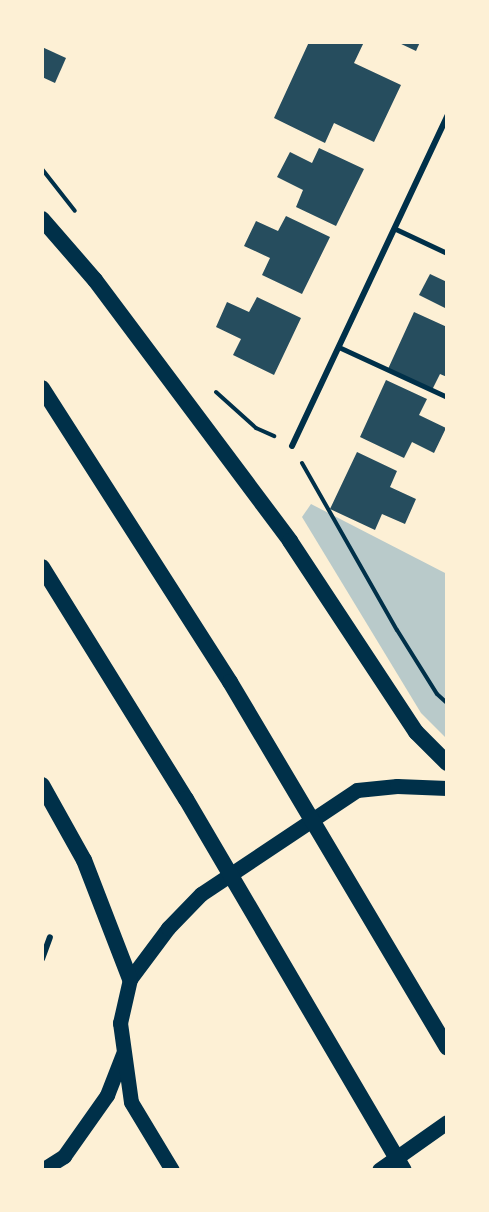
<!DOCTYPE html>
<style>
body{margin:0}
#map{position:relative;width:489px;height:1212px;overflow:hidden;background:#fdf0d5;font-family:"Source Serif 4",serif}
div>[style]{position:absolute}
.green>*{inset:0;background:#b9caca}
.building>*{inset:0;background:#264d5e}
.path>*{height:4px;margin:-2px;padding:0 2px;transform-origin:2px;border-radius:2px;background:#003049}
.service>*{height:4.5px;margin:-2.25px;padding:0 2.25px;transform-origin:2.25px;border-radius:2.25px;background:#003049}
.minor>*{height:6px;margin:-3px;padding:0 3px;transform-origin:3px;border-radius:3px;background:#003049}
.primary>*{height:15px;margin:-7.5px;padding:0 7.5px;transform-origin:7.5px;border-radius:7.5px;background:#003049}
.trunk>*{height:16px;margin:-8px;padding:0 8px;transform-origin:8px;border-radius:8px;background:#003049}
span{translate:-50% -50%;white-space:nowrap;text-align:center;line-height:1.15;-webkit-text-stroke:4.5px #fdf0d5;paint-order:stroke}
.frame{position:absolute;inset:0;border:44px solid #fdf0d5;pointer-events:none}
</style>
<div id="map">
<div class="green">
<i style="clip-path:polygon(311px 504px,447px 574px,447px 739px,421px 713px,302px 517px)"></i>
</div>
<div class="building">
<i style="clip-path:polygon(309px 42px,364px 42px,354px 63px,401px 85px,374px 142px,334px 123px,325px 143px,274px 118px)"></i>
<i style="clip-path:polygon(397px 42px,420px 42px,416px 51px)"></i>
<i style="clip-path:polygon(42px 47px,66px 58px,55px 83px,42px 77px)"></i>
<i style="clip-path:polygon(319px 148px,364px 169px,336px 226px,296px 207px,303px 190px,277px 177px,290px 152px,312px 163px)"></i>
<i style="clip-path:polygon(286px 216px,330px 237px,302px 294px,262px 275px,270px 258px,244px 246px,256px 221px,278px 231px)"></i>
<i style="clip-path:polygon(430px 274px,447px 282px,447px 309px,419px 295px)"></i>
<i style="clip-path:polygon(257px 297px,301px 318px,274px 375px,233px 355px,241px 339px,216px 327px,227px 302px,249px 312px)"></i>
<i style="clip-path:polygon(414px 312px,447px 327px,447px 377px,440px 374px,432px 390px,388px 369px)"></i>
<i style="clip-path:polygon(386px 380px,427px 399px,419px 415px,446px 428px,434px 453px,412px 442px,404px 458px,360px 437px)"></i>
<i style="clip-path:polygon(357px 452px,397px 471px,390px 487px,416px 499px,405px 524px,382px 514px,375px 530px,330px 509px)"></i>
</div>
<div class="path">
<i style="left:42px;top:169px;width:53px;rotate:51.8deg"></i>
<i style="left:216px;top:392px;width:54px;rotate:42deg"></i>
<i style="left:256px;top:428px;width:20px;rotate:24deg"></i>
<i style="left:302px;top:463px;width:192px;rotate:60.4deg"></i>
<i style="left:397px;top:630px;width:75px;rotate:58deg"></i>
<i style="left:437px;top:694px;width:13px;rotate:42deg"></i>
</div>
<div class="service">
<i style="left:396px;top:229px;width:56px;rotate:25.2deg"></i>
<i style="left:339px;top:347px;width:119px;rotate:24.8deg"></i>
</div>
<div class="minor">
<i style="left:292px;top:446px;width:365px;rotate:-64.8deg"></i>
<i style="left:42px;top:959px;width:23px;rotate:-70deg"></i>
</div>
<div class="primary">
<i style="left:42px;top:1170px;width:26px;rotate:-32deg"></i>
<i style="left:64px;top:1156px;width:75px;rotate:-54.8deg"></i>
<i style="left:107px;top:1095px;width:44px;rotate:-68.7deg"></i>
<i style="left:172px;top:1170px;width:79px;rotate:-121.1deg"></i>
<i style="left:131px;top:1102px;width:80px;rotate:-97.9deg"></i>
<i style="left:120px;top:1023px;width:45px;rotate:-77.2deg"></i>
<i style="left:130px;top:979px;width:64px;rotate:-53.3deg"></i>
<i style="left:168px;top:928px;width:47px;rotate:-45.9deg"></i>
<i style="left:201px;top:894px;width:187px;rotate:-33.7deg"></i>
<i style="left:357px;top:790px;width:40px;rotate:-5.7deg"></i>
<i style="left:397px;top:786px;width:50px;rotate:2.3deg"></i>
<i style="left:379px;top:1170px;width:83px;rotate:-35.2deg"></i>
</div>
<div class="trunk">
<i style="left:42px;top:219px;width:81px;rotate:49deg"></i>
<i style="left:95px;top:280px;width:326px;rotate:53.2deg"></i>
<i style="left:290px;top:541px;width:229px;rotate:56.6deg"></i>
<i style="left:416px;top:732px;width:44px;rotate:45deg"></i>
<i style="left:42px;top:388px;width:349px;rotate:57.4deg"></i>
<i style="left:230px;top:682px;width:425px;rotate:59.3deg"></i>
<i style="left:42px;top:567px;width:273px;rotate:58.2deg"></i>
<i style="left:186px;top:799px;width:430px;rotate:59.6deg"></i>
<i style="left:42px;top:785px;width:86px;rotate:60.8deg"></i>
<i style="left:84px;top:860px;width:128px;rotate:68.9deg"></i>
</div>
<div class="frame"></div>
</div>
